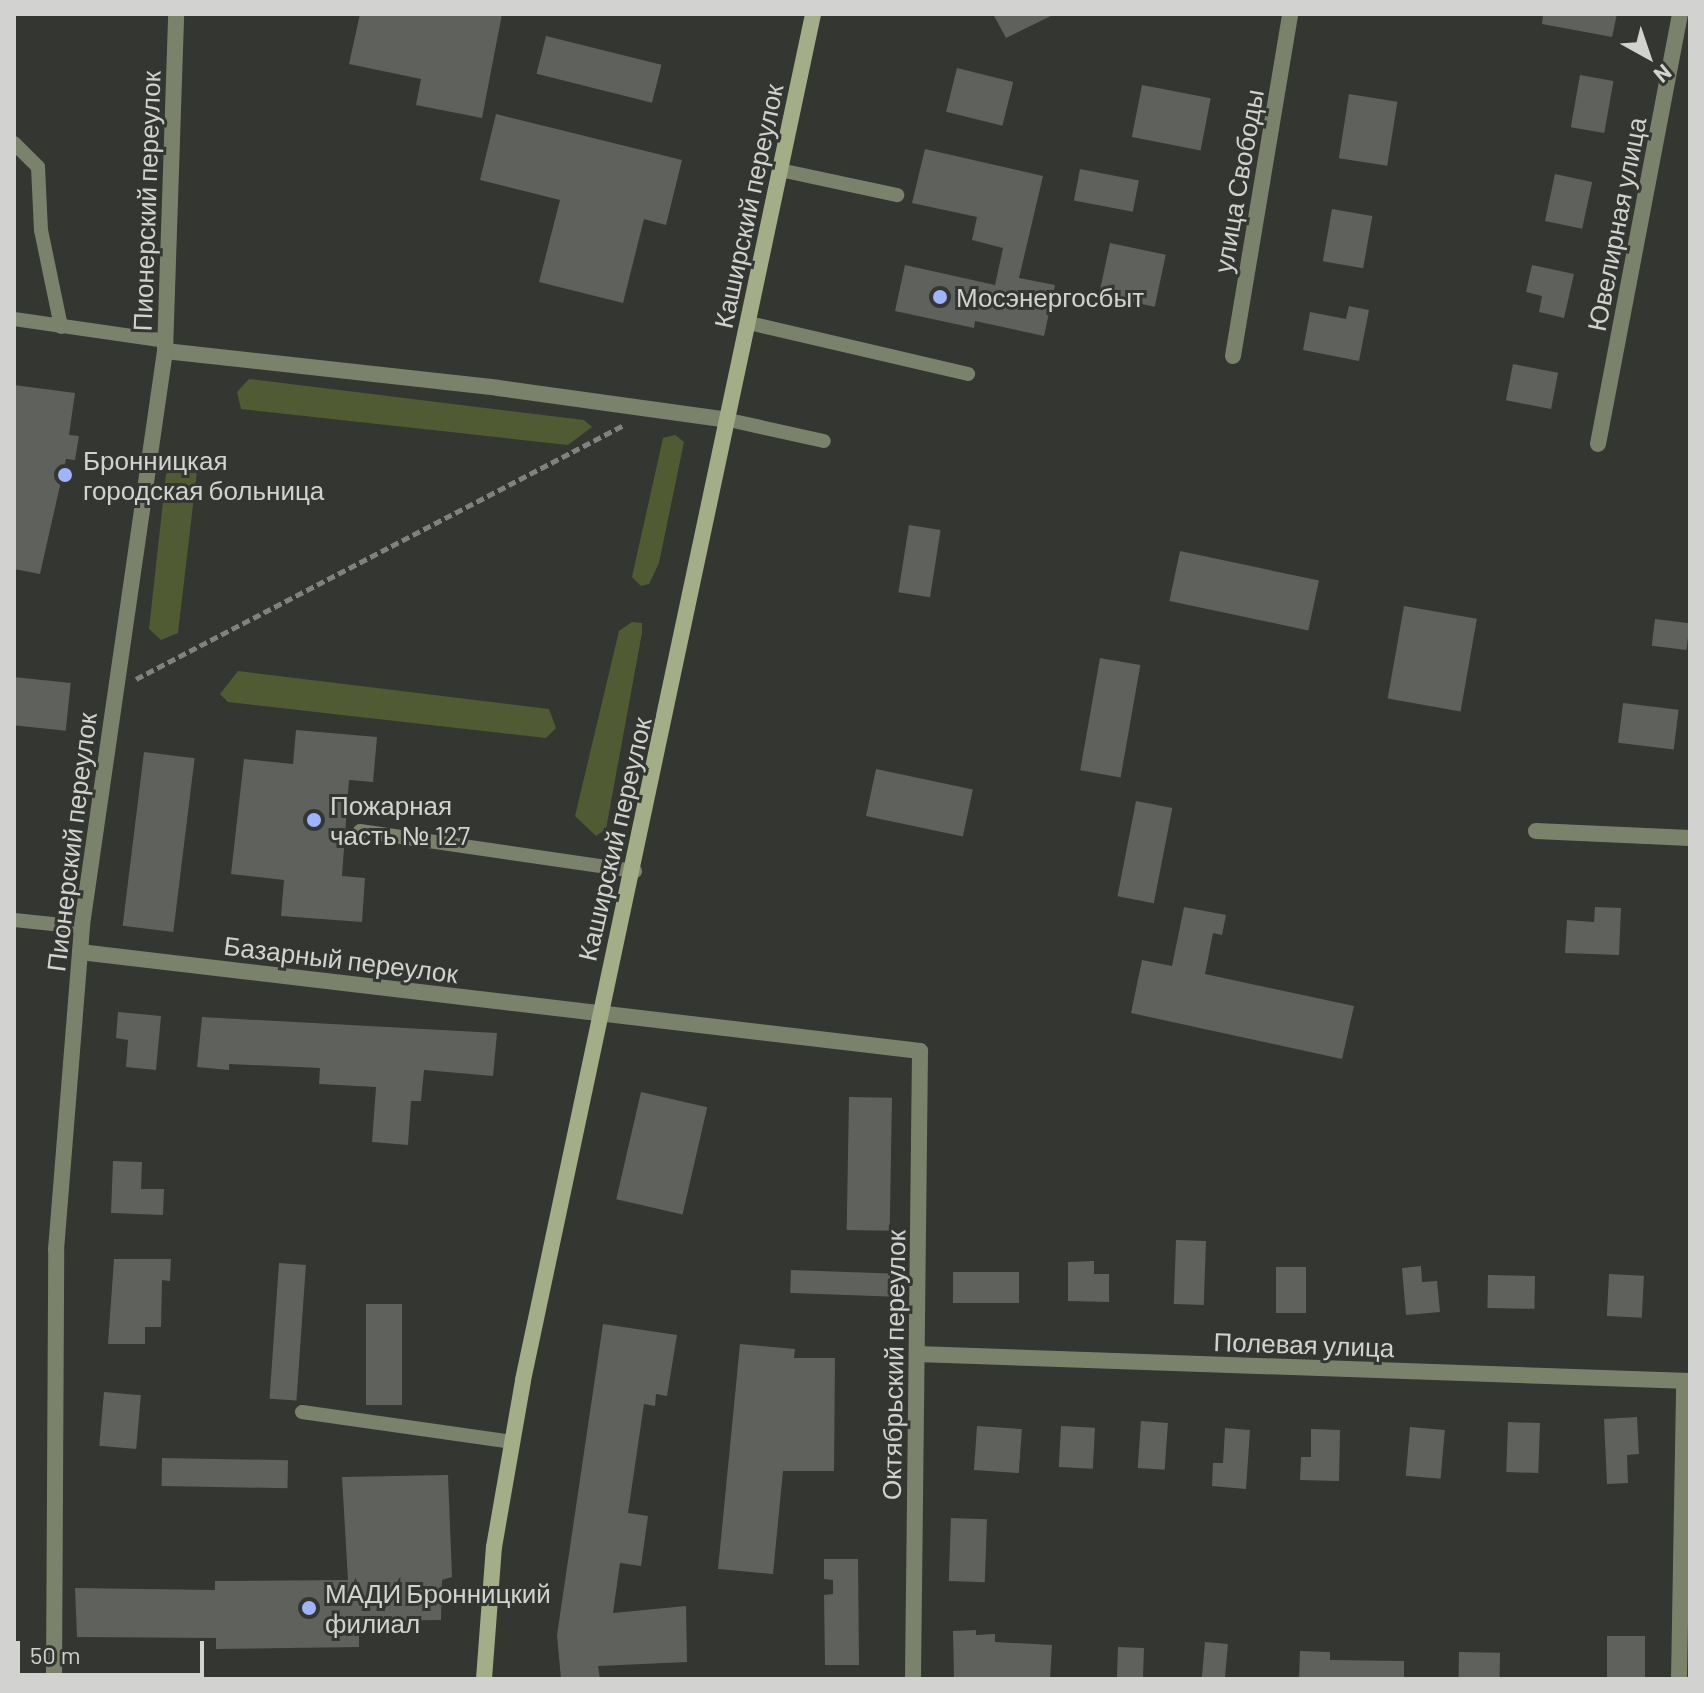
<!DOCTYPE html>
<meta charset="utf-8">
<style>
body{margin:0}
#map{position:relative;width:1704px;height:1693px;overflow:hidden;background:#343631;font-family:Barlow,sans-serif}
div>[style]{position:absolute}
.green>*{inset:0;background:#505a33}
.building>*{inset:0;background:#5f615c;transform-origin:0 0}
.path>*{height:5px;margin-top:-2.5px;transform-origin:0;background:repeating-linear-gradient(90deg,#81827e 0 8px,transparent 0 12px)}
.service>*{height:14px;margin:-7px;padding:0 7px;transform-origin:7px;border-radius:7px;background:#7b826b}
.minor>*{height:16px;margin:-8px;padding:0 8px;transform-origin:8px;border-radius:8px;background:#7b826b}
.tertiary>*{height:16px;margin:-8px;padding:0 8px;transform-origin:8px;border-radius:8px;background:#7b826b}
.secondary>*{height:16px;margin:-8px;padding:0 8px;transform-origin:8px;border-radius:8px;background:#a3ae89}
.dots>*{width:22px;height:22px;translate:-50% -50%;box-sizing:border-box;border:4px solid #343631;border-radius:50%}
span{translate:-50% -50%;white-space:nowrap;text-align:center;line-height:1.15;-webkit-text-stroke:6px #343631;paint-order:stroke}
.street-label{font-size:26px;color:#d2d3d0}
.poi-label{font-size:26px;color:#d2d3d0}
.left{translate:0 -50%;text-align:left}
.frame{position:absolute;inset:0;border:16px solid #d2d3d0;pointer-events:none}
.north{position:absolute;left:1608px;top:16px;width:80px;height:80px;-webkit-text-stroke:6px #343631;paint-order:stroke;rotate:140deg;font-size:22px;font-weight:700;line-height:32px;text-align:center;color:#d2d3d0}
.north::after{content:'';display:block;margin:auto;width:28px;height:36px;background:#d2d3d0;clip-path:polygon(50% 0,100% 100%,50% 72%,0 100%)}
.scale{position:absolute;left:16px;top:1641px;width:188px;height:36px;box-sizing:border-box;border:4px solid #d2d3d0;border-top:0;padding-left:10px;font-size:24px;line-height:28px;white-space:nowrap;color:#d2d3d0;-webkit-text-stroke:6px #343631;paint-order:stroke}
</style>
<div id="map">
<div class="green">
<i style="clip-path:polygon(249px 379px,584px 420px,592px 427px,568px 445px,241px 409px,237px 392px)"></i>
<i style="clip-path:polygon(675px 435px,684px 442px,659px 563px,649px 584px,641px 586px,632px 577px,663px 438px)"></i>
<i style="clip-path:polygon(188px 461px,197px 471px,178px 633px,161px 640px,149px 629px,166px 474px)"></i>
<i style="clip-path:polygon(632px 622px,642px 623px,642px 633px,606px 829px,596px 836px,575px 816px,619px 631px)"></i>
<i style="clip-path:polygon(238px 671px,549px 709px,556px 728px,546px 738px,228px 702px,220px 694px)"></i>
</div>
<div class="building">
<i style="clip-path:polygon(360px 14px,502px 14px,482px 118px,416px 105px,421px 79px,349px 64px)"></i>
<i style="clip-path:polygon(993px 14px,1055px 14px,1006px 38px)"></i>
<i style="clip-path:polygon(1543px 14px,1617px 14px,1612px 37px,1542px 24px)"></i>
<i style="left:546px;top:36px;width:119px;height:39px;rotate:14deg"></i>
<i style="left:957px;top:68px;width:58px;height:45px;rotate:14deg"></i>
<i style="left:1580px;top:75px;width:34px;height:53px;rotate:10deg"></i>
<i style="left:1142px;top:85px;width:70px;height:53px;rotate:11deg"></i>
<i style="left:1349px;top:94px;width:49px;height:65px;rotate:9deg"></i>
<i style="clip-path:polygon(496px 114px,682px 160px,666px 225px,644px 219px,623px 303px,539px 282px,560px 200px,480px 180px)"></i>
<i style="clip-path:polygon(925px 149px,1043px 176px,1019px 278px,1055px 285px,1044px 336px,975px 321px,974px 328px,895px 311px,905px 265px,995px 285px,1003px 248px,972px 240px,977px 217px,912px 203px)"></i>
<i style="left:1080px;top:169px;width:60px;height:32px;rotate:11deg"></i>
<i style="left:1555px;top:174px;width:38px;height:48px;rotate:12deg"></i>
<i style="left:1332px;top:209px;width:41px;height:53px;rotate:10deg"></i>
<i style="left:1110px;top:243px;width:57px;height:53px;rotate:12deg"></i>
<i style="clip-path:polygon(1532px 265px,1574px 274px,1564px 318px,1539px 312px,1542px 296px,1526px 292px)"></i>
<i style="clip-path:polygon(1349px 306px,1369px 310px,1359px 361px,1303px 350px,1310px 312px,1346px 319px)"></i>
<i style="left:1513px;top:364px;width:46px;height:37px;rotate:11deg"></i>
<i style="clip-path:polygon(14px 385px,75px 393px,69px 435px,79px 436px,75px 460px,66px 459px,40px 574px,14px 569px)"></i>
<i style="left:909px;top:525px;width:32px;height:68px;rotate:9deg"></i>
<i style="left:1180px;top:551px;width:142px;height:51px;rotate:12deg"></i>
<i style="left:1404px;top:606px;width:74px;height:94px;rotate:10deg"></i>
<i style="left:1655px;top:619px;width:35px;height:27px;rotate:7deg"></i>
<i style="left:1100px;top:658px;width:41px;height:114px;rotate:10deg"></i>
<i style="left:14px;top:677px;width:57px;height:48px;rotate:6deg"></i>
<i style="left:1623px;top:703px;width:56px;height:40px;rotate:7deg"></i>
<i style="clip-path:polygon(296px 730px,377px 737px,373px 782px,349px 780px,342px 876px,365px 878px,362px 922px,281px 916px,284px 880px,231px 874px,244px 759px,293px 764px)"></i>
<i style="left:144px;top:752px;width:51px;height:175px;rotate:7deg"></i>
<i style="left:876px;top:769px;width:99px;height:48px;rotate:12deg"></i>
<i style="left:1136px;top:801px;width:37px;height:97px;rotate:11deg"></i>
<i style="clip-path:polygon(1184px 907px,1226px 915px,1222px 935px,1213px 933px,1205px 974px,1354px 1006px,1342px 1059px,1131px 1013px,1142px 960px,1172px 966px)"></i>
<i style="clip-path:polygon(1595px 907px,1621px 908px,1619px 955px,1565px 953px,1567px 920px,1594px 922px)"></i>
<i style="clip-path:polygon(118px 1012px,161px 1016px,156px 1070px,126px 1067px,128px 1040px,116px 1038px)"></i>
<i style="clip-path:polygon(202px 1017px,497px 1033px,493px 1076px,424px 1070px,421px 1101px,411px 1101px,408px 1145px,372px 1142px,376px 1087px,319px 1084px,320px 1068px,229px 1064px,229px 1070px,197px 1067px)"></i>
<i style="left:641px;top:1092px;width:68px;height:110px;rotate:13deg"></i>
<i style="left:849px;top:1097px;width:43px;height:133px;rotate:1deg"></i>
<i style="clip-path:polygon(113px 1161px,142px 1162px,141px 1189px,164px 1189px,163px 1215px,111px 1213px)"></i>
<i style="left:1176px;top:1240px;width:30px;height:64px;rotate:2deg"></i>
<i style="clip-path:polygon(114px 1259px,171px 1259px,170px 1281px,162px 1280px,161px 1327px,145px 1327px,145px 1344px,108px 1344px)"></i>
<i style="clip-path:polygon(1094px 1261px,1094px 1274px,1109px 1274px,1109px 1302px,1068px 1301px,1068px 1262px)"></i>
<i style="left:279px;top:1263px;width:27px;height:136px;rotate:4deg"></i>
<i style="clip-path:polygon(1421px 1266px,1422px 1282px,1437px 1281px,1440px 1312px,1406px 1315px,1402px 1268px)"></i>
<i style="left:1276px;top:1267px;width:30px;height:46px"></i>
<i style="left:791px;top:1270px;width:99px;height:23px;rotate:2deg"></i>
<i style="left:953px;top:1272px;width:66px;height:31px"></i>
<i style="left:1609px;top:1274px;width:35px;height:42px;rotate:3deg"></i>
<i style="left:1488px;top:1275px;width:47px;height:33px;rotate:1deg"></i>
<i style="left:366px;top:1304px;width:36px;height:101px"></i>
<i style="clip-path:polygon(603px 1324px,677px 1335px,667px 1396px,656px 1394px,655px 1406px,644px 1404px,628px 1513px,648px 1516px,641px 1566px,620px 1563px,613px 1613px,686px 1606px,687px 1662px,598px 1666px,600px 1679px,561px 1679px,557px 1635px)"></i>
<i style="clip-path:polygon(740px 1344px,795px 1349px,794px 1358px,835px 1358px,834px 1471px,783px 1471px,773px 1574px,718px 1569px)"></i>
<i style="left:104px;top:1392px;width:37px;height:54px;rotate:5deg"></i>
<i style="clip-path:polygon(1637px 1417px,1639px 1454px,1627px 1455px,1628px 1483px,1607px 1484px,1604px 1419px)"></i>
<i style="left:1141px;top:1421px;width:27px;height:47px;rotate:4deg"></i>
<i style="left:1508px;top:1422px;width:32px;height:50px;rotate:2deg"></i>
<i style="left:977px;top:1426px;width:45px;height:44px;rotate:4deg"></i>
<i style="left:1061px;top:1426px;width:34px;height:41px;rotate:3deg"></i>
<i style="left:1410px;top:1427px;width:35px;height:49px;rotate:5deg"></i>
<i style="clip-path:polygon(1225px 1428px,1250px 1430px,1246px 1489px,1212px 1486px,1213px 1463px,1223px 1463px)"></i>
<i style="clip-path:polygon(1311px 1429px,1340px 1430px,1339px 1481px,1300px 1480px,1301px 1457px,1311px 1457px)"></i>
<i style="left:162px;top:1458px;width:126px;height:28px;rotate:1deg"></i>
<i style="clip-path:polygon(448px 1475px,452px 1577px,442px 1580px,441px 1620px,359px 1621px,359px 1647px,216px 1649px,216px 1638px,77px 1637px,75px 1588px,215px 1590px,215px 1581px,348px 1580px,342px 1477px)"></i>
<i style="left:951px;top:1518px;width:36px;height:63px;rotate:2deg"></i>
<i style="clip-path:polygon(824px 1559px,858px 1559px,859px 1665px,825px 1665px,824px 1595px,833px 1594px,833px 1580px,824px 1579px)"></i>
<i style="clip-path:polygon(976px 1630px,976px 1635px,995px 1634px,995px 1642px,1052px 1645px,1050px 1679px,954px 1679px,953px 1631px)"></i>
<i style="left:1645px;top:1636px;width:43px;height:38px;rotate:90deg"></i>
<i style="left:1205px;top:1642px;width:23px;height:37px;rotate:5deg"></i>
<i style="left:1118px;top:1647px;width:26px;height:32px;rotate:2deg"></i>
<i style="clip-path:polygon(1300px 1651px,1330px 1652px,1330px 1660px,1404px 1661px,1404px 1679px,1299px 1679px)"></i>
<i style="left:1459px;top:1652px;width:41px;height:27px;rotate:1deg"></i>
</div>
<div class="path">
<i style="left:136px;top:679px;width:550px;rotate:-27.5deg"></i>
</div>
<div class="service">
<i style="left:14px;top:143px;width:34px;rotate:45deg"></i>
<i style="left:38px;top:167px;width:63px;rotate:87.3deg"></i>
<i style="left:41px;top:230px;width:99px;rotate:78.3deg"></i>
<i style="left:780px;top:170px;width:120px;rotate:12.1deg"></i>
<i style="left:14px;top:319px;width:154px;rotate:8.2deg"></i>
<i style="left:749px;top:323px;width:225px;rotate:13.1deg"></i>
<i style="left:729px;top:420px;width:97px;rotate:12.5deg"></i>
<i style="left:360px;top:831px;width:278px;rotate:8.3deg"></i>
<i style="left:14px;top:920px;width:68px;rotate:5.9deg"></i>
<i style="left:302px;top:1412px;width:212px;rotate:8.1deg"></i>
</div>
<div class="minor">
<i style="left:1233px;top:356px;width:347px;rotate:-80.5deg"></i>
<i style="left:1598px;top:444px;width:438px;rotate:-79.2deg"></i>
<i style="left:1536px;top:831px;width:154px;rotate:2.6deg"></i>
<i style="left:80px;top:952px;width:846px;rotate:6.72deg"></i>
<i style="left:920px;top:1051px;width:628px;rotate:90.64deg"></i>
<i style="left:917px;top:1354px;width:773px;rotate:2deg"></i>
<i style="left:1679px;top:1679px;width:298px;rotate:-89deg"></i>
</div>
<div class="tertiary">
<i style="left:165px;top:351px;width:335px;rotate:6.3deg"></i>
<i style="left:498px;top:388px;width:233px;rotate:7.9deg"></i>
<i style="left:54px;top:1679px;width:429px;rotate:-89.7deg"></i>
<i style="left:56px;top:1250px;width:333px;rotate:-85.4deg"></i>
<i style="left:83px;top:918px;width:573px;rotate:-81.77deg"></i>
<i style="left:165px;top:351px;width:337px;rotate:-88.1deg"></i>
</div>
<div class="secondary">
<i style="left:484px;top:1679px;width:132px;rotate:-85.7deg"></i>
<i style="left:494px;top:1547px;width:169px;rotate:-80.1deg"></i>
<i style="left:523px;top:1380px;width:1396px;rotate:-78.01deg"></i>
</div>
<div class="dots">
<i style="left:940px;top:297px;background:#9eb4fd"></i>
<i style="left:65px;top:475px;background:#9eb4fd"></i>
<i style="left:314px;top:820px;background:#9eb4fd"></i>
<i style="left:309px;top:1608px;background:#9eb4fd"></i>
</div>
<div class="street-label">
<span style="left:1238px;top:181px;rotate:-80deg">улица Свободы</span>
<span style="left:146px;top:201px;rotate:-88deg">Пионерский переулок</span>
<span style="left:748px;top:206px;rotate:-78deg">Каширский переулок</span>
<span style="left:1616px;top:224px;rotate:-79deg">Ювелирная улица</span>
<span style="left:614px;top:839px;rotate:-77deg">Каширский переулок</span>
<span style="left:71px;top:842px;rotate:-83deg">Пионерский переулок</span>
<span style="left:341px;top:959px;rotate:7deg">Базарный переулок</span>
<span style="left:1304px;top:1344px;rotate:2deg">Полевая улица</span>
<span style="left:893px;top:1365px;rotate:-89deg">Октябрьский переулок</span>
</div>
<div class="poi-label">
<span class="left" style="left:956px;top:297px">Мосэнергосбыт</span>
<span class="left" style="left:83px;top:475px">Бронницкая<br>городская больница</span>
<span class="left" style="left:330px;top:820px">Пожарная<br>часть № 127</span>
<span class="left" style="left:325px;top:1608px">МАДИ Бронницкий<br>филиал</span>
</div>
<div class="frame"></div>
<div class="north">N</div>
<div class="scale">50 m</div>
</div>
